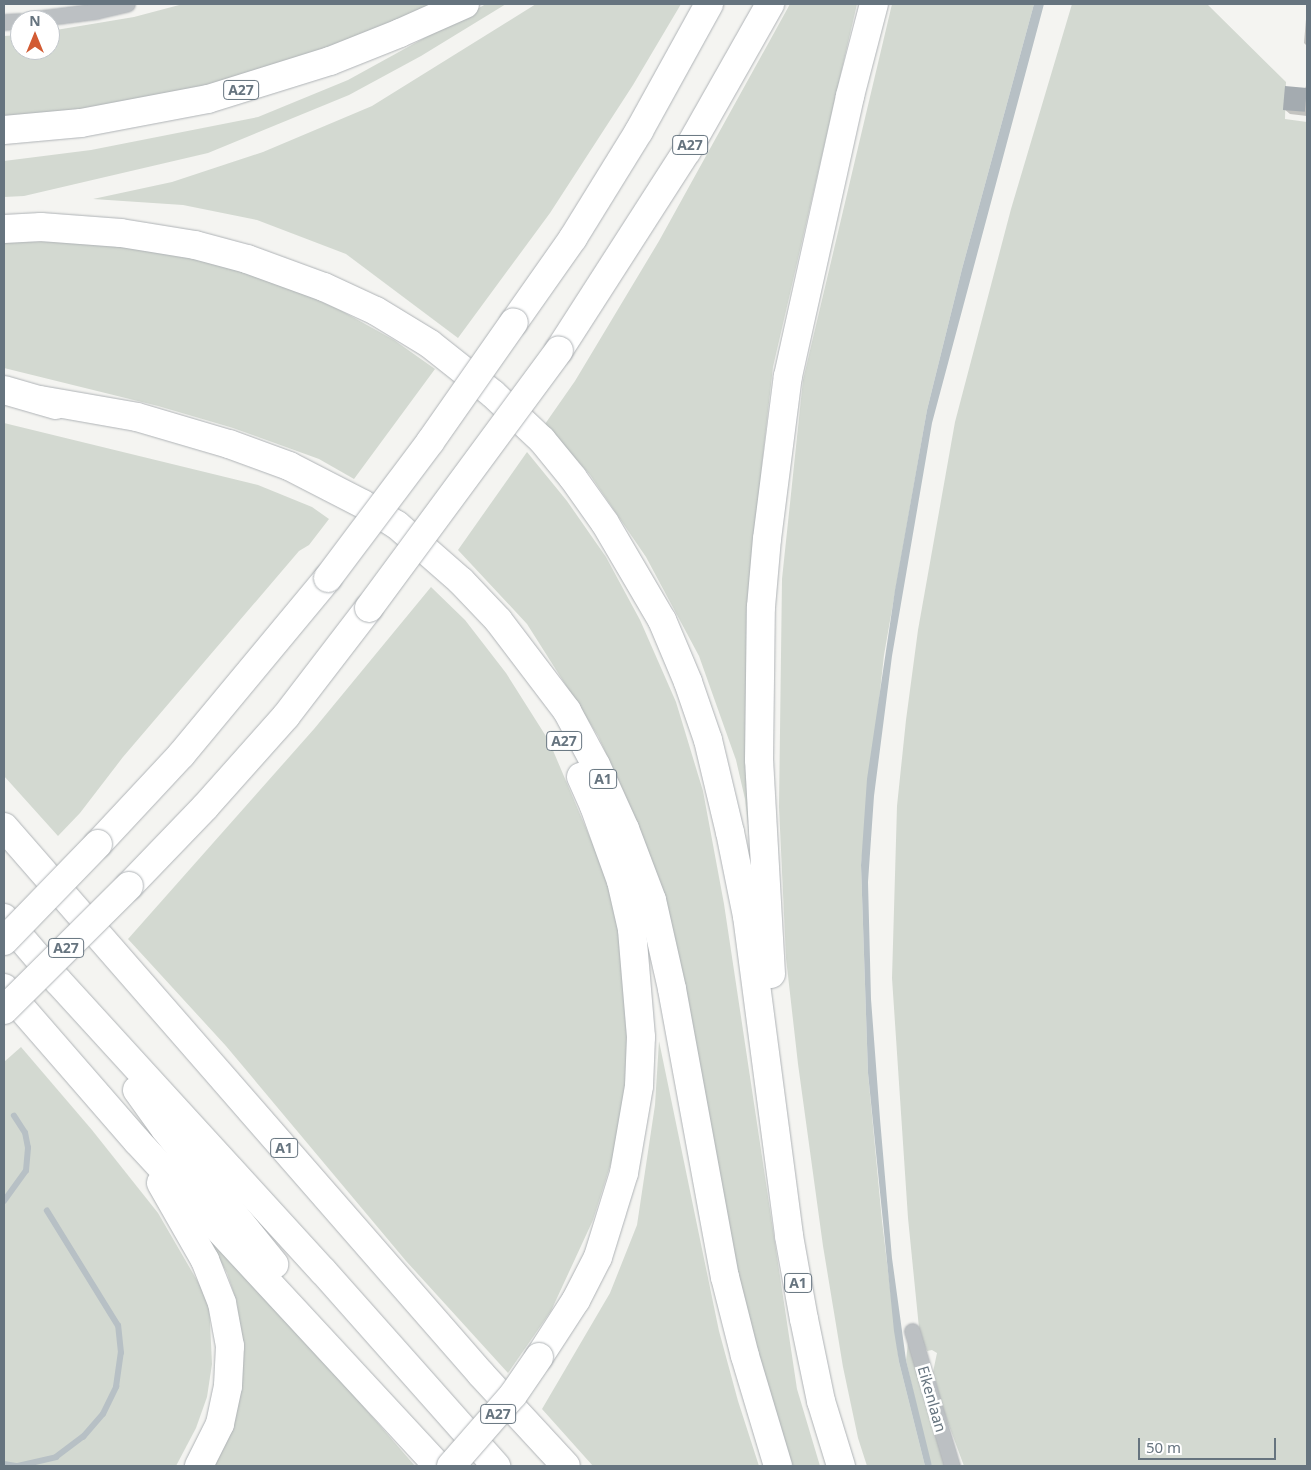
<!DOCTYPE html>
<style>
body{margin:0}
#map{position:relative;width:1311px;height:1470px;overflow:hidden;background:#f4f4f1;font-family:"Noto Sans",sans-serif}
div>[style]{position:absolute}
.green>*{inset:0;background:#d3d9d1}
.water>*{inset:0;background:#b7c0c5}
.shadow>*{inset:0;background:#0003}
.stream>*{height:5.5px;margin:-2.75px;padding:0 2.75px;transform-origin:2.75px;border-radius:2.75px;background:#b7c0c5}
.building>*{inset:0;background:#a4abb0;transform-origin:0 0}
.roads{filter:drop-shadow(0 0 1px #afb3b6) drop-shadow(0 0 1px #afb3b6)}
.street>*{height:15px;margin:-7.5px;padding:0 7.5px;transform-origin:7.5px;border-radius:7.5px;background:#bcc0c3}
.highway>*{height:28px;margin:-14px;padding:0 14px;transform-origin:14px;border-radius:14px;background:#fff}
.bridges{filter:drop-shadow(0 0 1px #afb3b6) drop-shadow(0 0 1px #afb3b6)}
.highway-bridge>*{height:28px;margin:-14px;padding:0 14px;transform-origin:14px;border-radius:14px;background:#fff}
span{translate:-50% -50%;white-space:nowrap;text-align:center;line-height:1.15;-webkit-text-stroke:5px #fff;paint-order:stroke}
.shield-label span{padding:1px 4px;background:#fff;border:1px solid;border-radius:4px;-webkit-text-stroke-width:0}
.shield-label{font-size:14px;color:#66747f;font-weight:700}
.street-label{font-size:15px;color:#66747f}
.frame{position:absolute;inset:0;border:5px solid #66747f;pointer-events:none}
.north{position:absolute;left:10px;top:10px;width:50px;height:50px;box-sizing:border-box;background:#fff;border:1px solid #c2c7cc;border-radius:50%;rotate:0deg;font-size:14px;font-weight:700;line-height:20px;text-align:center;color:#66747f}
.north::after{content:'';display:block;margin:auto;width:18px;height:22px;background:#d25b33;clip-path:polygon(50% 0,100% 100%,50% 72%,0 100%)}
.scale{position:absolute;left:1138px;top:1438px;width:138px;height:22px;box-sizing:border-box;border:2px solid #66747f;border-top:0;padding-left:6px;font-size:15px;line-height:18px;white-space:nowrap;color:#66747f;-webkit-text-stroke:4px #fff;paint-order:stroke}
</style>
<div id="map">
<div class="green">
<i style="clip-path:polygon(183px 4px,447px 4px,277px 72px,4px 125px,4px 36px,20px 35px,20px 50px,50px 50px,50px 31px,134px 17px)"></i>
<i style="clip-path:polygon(486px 4px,506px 4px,421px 56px,349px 95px,208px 153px,24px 196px,4px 197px,4px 161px,91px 150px,258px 117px,348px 80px)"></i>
<i style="clip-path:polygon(536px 4px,681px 4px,633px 85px,550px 213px,458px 338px,346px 254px,257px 220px,183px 205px,93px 199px,172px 182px,263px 152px,372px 106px)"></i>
<i style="clip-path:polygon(790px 4px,857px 4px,773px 367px,762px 464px,752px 604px,751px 851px,745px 799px,736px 760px,699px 656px,646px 557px,590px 475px,545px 424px,575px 381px,659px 241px)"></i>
<i style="clip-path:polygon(892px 4px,1034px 4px,962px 269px,927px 410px,884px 655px,861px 865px,868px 1073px,882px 1221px,899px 1362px,925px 1466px,867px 1466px,858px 1438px,843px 1367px,823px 1246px,798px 1064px,786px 958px,779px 807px,782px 579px,803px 380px)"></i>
<i style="clip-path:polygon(1072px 4px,1207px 4px,1286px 82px,1285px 119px,1307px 122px,1307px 1466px,964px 1466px,941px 1404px,933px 1372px,937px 1353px,932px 1350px,927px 1351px,920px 1338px,908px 1218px,892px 978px,897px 806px,906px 720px,918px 630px,955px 422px,1011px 209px)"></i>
<i style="clip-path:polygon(4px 241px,86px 242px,203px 259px,300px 292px,340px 310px,394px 340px,435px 369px,354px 479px,319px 459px,233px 428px,158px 406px,4px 368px)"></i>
<i style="clip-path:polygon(4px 423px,258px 485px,312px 507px,329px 519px,309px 545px,299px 551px,123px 757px,80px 813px,58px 836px,4px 776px)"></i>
<i style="clip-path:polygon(527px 452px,567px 501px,606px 557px,640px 620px,676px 702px,703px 791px,724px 904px,797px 1389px,820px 1466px,787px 1466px,738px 1282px,659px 890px,623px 790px,598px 736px,527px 624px,458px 550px)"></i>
<i style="clip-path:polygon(431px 587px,465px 620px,506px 673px,549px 741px,594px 847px,612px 879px,632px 1000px,626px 1116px,593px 1220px,551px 1311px,508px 1373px,406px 1261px,226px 1046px,128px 939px,314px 729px)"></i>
<i style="clip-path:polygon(659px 1041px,719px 1331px,738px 1401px,759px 1466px,593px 1466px,542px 1409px,610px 1293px,637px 1225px,655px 1105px)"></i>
<i style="clip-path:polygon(21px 1047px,92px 1130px,158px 1213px,209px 1301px,212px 1364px,207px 1397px,196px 1428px,176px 1466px,4px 1466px,4px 1062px)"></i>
<i style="clip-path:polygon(202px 1228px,254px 1280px,415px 1466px,212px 1466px,241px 1336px,237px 1303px,227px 1273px)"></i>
<i style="clip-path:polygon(909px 1335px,947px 1466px,932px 1466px,927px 1453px,906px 1360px)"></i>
</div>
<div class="water">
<i style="clip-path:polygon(1034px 4px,1044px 4px,932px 423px,892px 656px,874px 796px,868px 882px,871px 999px,880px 1119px,892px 1258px,906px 1360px,932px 1466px,925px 1466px,899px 1362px,894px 1331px,868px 1073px,861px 865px,867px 779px,895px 590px,927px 410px,962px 269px)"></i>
</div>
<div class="shadow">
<i style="clip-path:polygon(1307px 7px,1307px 46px,1304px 43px)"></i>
<i style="clip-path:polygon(1306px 86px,1307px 116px,1290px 114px,1284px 109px,1305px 89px)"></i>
</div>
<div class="stream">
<i style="left:4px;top:1201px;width:37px;rotate:-54deg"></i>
<i style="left:26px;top:1171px;width:23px;rotate:-85deg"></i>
<i style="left:28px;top:1148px;width:15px;rotate:-101deg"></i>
<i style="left:25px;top:1133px;width:20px;rotate:-123deg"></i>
<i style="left:4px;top:1464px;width:12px;rotate:9deg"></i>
<i style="left:18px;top:1466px;width:39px;rotate:-13deg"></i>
<i style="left:56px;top:1457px;width:34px;rotate:-37deg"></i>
<i style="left:83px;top:1437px;width:30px;rotate:-49deg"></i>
<i style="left:103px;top:1414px;width:30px;rotate:-64deg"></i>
<i style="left:116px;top:1387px;width:34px;rotate:-82deg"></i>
<i style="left:121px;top:1353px;width:27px;rotate:-96deg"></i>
<i style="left:118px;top:1326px;width:135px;rotate:-121.7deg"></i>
</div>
<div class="building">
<i style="left:1285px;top:86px;width:22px;height:24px;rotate:5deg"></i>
</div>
<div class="roads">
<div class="street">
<i style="left:27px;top:20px;width:70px;rotate:-7.4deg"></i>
<i style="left:96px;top:11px;width:32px;rotate:-13deg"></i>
<i style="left:4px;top:22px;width:16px;rotate:-4deg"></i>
<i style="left:912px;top:1331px;width:141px;rotate:73.5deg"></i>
</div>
<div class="highway">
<i style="left:4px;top:130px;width:77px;rotate:-5.2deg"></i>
<i style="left:81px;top:123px;width:129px;rotate:-10.7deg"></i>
<i style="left:208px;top:99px;width:128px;rotate:-17.3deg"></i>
<i style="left:330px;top:61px;width:75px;rotate:-21.8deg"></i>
<i style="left:400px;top:33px;width:71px;rotate:-24deg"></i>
<i style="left:4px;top:229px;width:37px;rotate:-3deg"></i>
<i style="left:41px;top:227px;width:80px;rotate:4.3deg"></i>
<i style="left:121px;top:233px;width:75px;rotate:9.2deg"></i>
<i style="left:195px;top:245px;width:54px;rotate:15.1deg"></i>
<i style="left:247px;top:259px;width:82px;rotate:20deg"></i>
<i style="left:324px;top:287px;width:57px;rotate:24.8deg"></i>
<i style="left:376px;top:311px;width:63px;rotate:31.4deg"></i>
<i style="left:430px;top:344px;width:80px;rotate:38.4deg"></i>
<i style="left:493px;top:394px;width:67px;rotate:43.2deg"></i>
<i style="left:542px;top:440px;width:49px;rotate:50.8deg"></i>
<i style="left:573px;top:478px;width:55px;rotate:54.6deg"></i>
<i style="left:605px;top:523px;width:113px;rotate:59.6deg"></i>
<i style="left:662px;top:620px;width:67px;rotate:67.2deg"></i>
<i style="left:688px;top:682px;width:61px;rotate:71deg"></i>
<i style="left:708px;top:740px;width:95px;rotate:76.6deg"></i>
<i style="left:730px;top:832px;width:86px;rotate:78.6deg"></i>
<i style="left:747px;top:916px;width:323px;rotate:82.5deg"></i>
<i style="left:789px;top:1236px;width:84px;rotate:79.8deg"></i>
<i style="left:804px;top:1319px;width:84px;rotate:78.3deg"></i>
<i style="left:821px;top:1401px;width:68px;rotate:72.9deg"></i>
<i style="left:514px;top:322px;width:103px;rotate:-54.9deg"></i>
<i style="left:573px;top:238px;width:126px;rotate:-58.3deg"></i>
<i style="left:639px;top:131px;width:145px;rotate:-61.1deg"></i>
<i style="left:559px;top:350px;width:237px;rotate:-57.3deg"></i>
<i style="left:687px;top:151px;width:169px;rotate:-60.5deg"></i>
<i style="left:4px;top:390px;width:54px;rotate:16.1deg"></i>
<i style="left:40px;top:400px;width:98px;rotate:9.9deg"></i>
<i style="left:137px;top:417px;width:96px;rotate:16.4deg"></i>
<i style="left:229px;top:444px;width:64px;rotate:20.1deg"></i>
<i style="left:289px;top:466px;width:83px;rotate:27.2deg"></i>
<i style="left:363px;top:504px;width:40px;rotate:32deg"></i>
<i style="left:397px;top:525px;width:85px;rotate:41.2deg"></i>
<i style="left:461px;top:581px;width:54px;rotate:46.5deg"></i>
<i style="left:498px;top:620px;width:114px;rotate:52.8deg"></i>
<i style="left:567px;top:711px;width:61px;rotate:61.8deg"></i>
<i style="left:596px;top:765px;width:70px;rotate:65.6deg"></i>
<i style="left:625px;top:829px;width:76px;rotate:69.2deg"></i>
<i style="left:652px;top:900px;width:91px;rotate:77.3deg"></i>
<i style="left:672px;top:989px;width:293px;rotate:79.6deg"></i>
<i style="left:725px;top:1277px;width:81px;rotate:75.8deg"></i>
<i style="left:745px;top:1356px;width:115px;rotate:73.3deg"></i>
<i style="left:4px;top:827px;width:726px;rotate:48.91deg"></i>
<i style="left:481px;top:1374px;width:125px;rotate:47.3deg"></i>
<i style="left:98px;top:844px;width:122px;rotate:-47deg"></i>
<i style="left:181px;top:755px;width:230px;rotate:-50.3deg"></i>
<i style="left:129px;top:886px;width:110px;rotate:-46.1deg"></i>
<i style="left:205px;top:807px;width:122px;rotate:-48.3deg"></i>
<i style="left:286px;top:716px;width:136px;rotate:-52.5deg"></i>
<i style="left:4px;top:918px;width:83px;rotate:49.4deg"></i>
<i style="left:58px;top:981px;width:393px;rotate:47.6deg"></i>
<i style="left:323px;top:1271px;width:261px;rotate:48.4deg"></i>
<i style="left:771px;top:974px;width:214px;rotate:-93.2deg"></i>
<i style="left:759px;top:760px;width:153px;rotate:-89.3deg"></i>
<i style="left:761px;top:607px;width:68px;rotate:-85deg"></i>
<i style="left:767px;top:539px;width:164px;rotate:-82.7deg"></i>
<i style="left:788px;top:376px;width:287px;rotate:-77.5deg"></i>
<i style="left:850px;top:96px;width:95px;rotate:-75.4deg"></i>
<i style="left:4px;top:988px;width:203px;rotate:49deg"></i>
<i style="left:137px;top:1141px;width:443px;rotate:47.2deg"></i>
<i style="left:137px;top:1090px;width:48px;rotate:54.3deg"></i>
<i style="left:165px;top:1129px;width:174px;rotate:51.1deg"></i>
<i style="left:161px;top:1183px;width:89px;rotate:60.3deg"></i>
<i style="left:205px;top:1260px;width:46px;rotate:68.4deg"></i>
<i style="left:222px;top:1303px;width:44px;rotate:79.5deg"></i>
<i style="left:230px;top:1346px;width:40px;rotate:92.9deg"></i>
<i style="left:228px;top:1386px;width:39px;rotate:102deg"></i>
<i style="left:220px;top:1424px;width:47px;rotate:116.6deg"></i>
<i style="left:539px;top:1357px;width:68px;rotate:-57deg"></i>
<i style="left:576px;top:1300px;width:48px;rotate:-62.9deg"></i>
<i style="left:598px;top:1257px;width:88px;rotate:-72.8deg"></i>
<i style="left:624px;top:1173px;width:88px;rotate:-80.2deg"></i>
<i style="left:639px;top:1086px;width:49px;rotate:-87.7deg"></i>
<i style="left:641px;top:1037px;width:108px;rotate:-94.8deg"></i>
<i style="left:632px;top:929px;width:49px;rotate:-102.9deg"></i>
<i style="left:621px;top:881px;width:80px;rotate:-109.8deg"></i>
<i style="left:594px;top:806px;width:32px;rotate:-114deg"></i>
</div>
</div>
<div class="bridges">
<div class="highway-bridge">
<i style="left:328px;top:578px;width:170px;rotate:-53.1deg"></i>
<i style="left:430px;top:442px;width:146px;rotate:-55deg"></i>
<i style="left:369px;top:608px;width:320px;rotate:-53.6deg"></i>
<i style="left:4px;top:941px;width:135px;rotate:-45.9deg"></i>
<i style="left:4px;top:1010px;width:176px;rotate:-44.8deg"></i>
<i style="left:451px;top:1466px;width:94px;rotate:-48.9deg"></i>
<i style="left:513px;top:1395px;width:46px;rotate:-55.6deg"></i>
</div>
</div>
<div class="shield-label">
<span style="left:241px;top:90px">A27</span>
<span style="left:690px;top:145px">A27</span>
<span style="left:564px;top:741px">A27</span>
<span style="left:603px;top:779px">A1</span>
<span style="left:66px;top:948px">A27</span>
<span style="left:284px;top:1148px">A1</span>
<span style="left:798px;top:1283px">A1</span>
<span style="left:498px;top:1414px">A27</span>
</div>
<div class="street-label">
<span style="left:932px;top:1399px;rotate:74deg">Eikenlaan</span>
</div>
<div class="frame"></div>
<div class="north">N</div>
<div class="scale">50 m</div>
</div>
